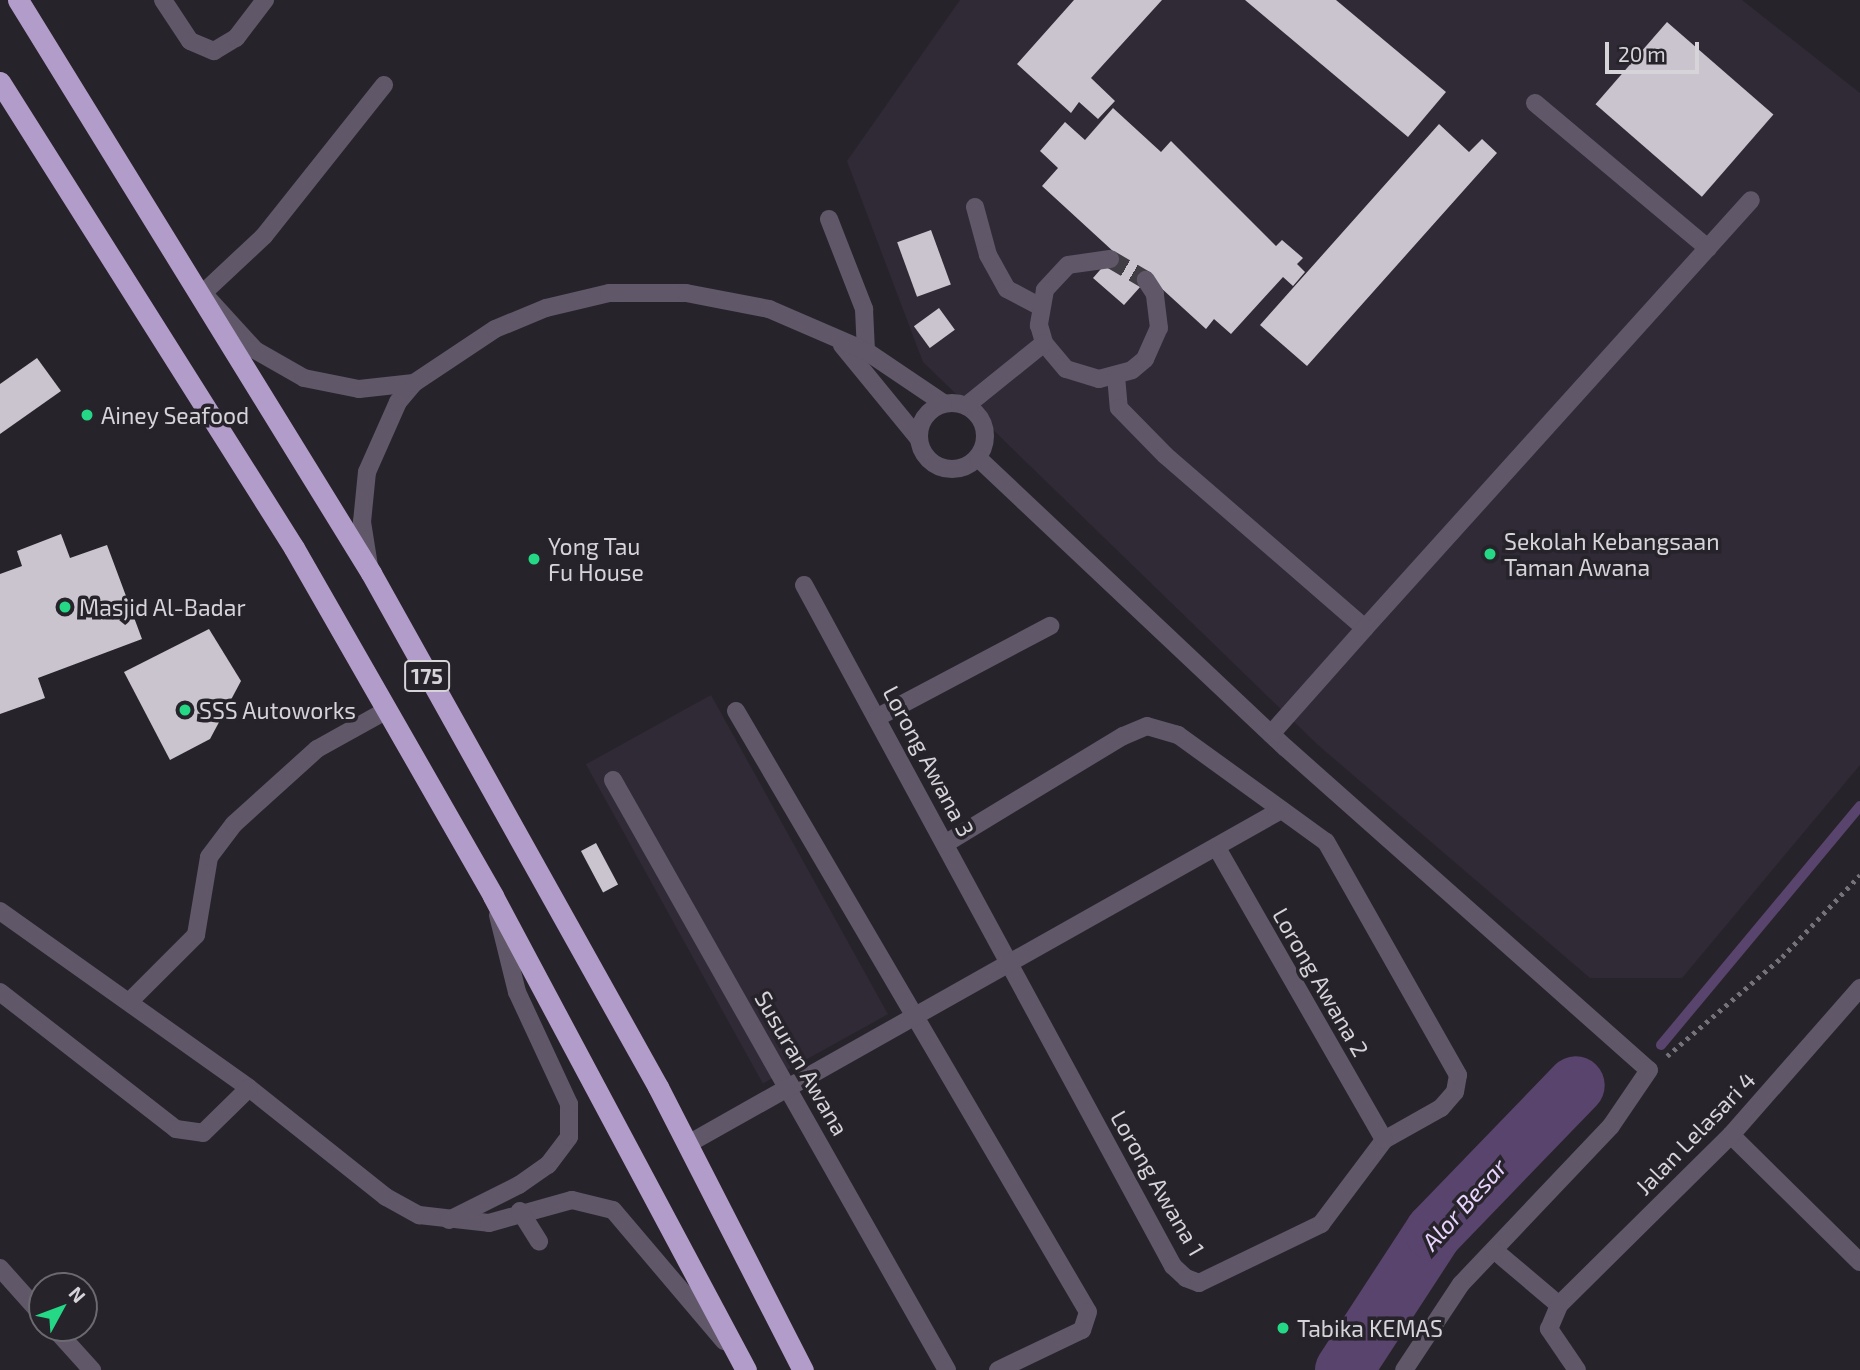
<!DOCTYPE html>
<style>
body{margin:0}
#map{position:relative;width:1860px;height:1370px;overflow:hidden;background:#27232b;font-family:"Exo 2",sans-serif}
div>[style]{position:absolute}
.built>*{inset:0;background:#302a37;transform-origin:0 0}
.stream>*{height:10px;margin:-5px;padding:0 5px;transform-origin:5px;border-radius:5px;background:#58446c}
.river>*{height:58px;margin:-29px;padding:0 29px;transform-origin:29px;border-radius:29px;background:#58446c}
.building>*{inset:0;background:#c9c4ce;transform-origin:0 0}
.minor-tunnel>*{height:18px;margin-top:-9px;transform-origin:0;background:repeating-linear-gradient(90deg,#413d45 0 18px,transparent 0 27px)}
.path>*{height:4.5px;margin-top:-2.25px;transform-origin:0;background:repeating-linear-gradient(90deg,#767279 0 3.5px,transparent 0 8.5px)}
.minor>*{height:18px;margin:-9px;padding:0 9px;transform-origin:9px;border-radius:9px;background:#605769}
.minor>.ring{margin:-9px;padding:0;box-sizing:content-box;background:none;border:18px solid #605769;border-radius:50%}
.highway>*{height:21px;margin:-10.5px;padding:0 10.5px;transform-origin:10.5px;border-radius:10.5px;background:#b29cc9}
.dots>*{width:19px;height:19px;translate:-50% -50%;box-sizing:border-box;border:4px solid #27232b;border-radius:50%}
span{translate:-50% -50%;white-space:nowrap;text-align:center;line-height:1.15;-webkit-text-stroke:7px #27232b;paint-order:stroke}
.shield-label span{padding:2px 5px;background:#27232b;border:2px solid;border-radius:5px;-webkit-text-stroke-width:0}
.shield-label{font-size:21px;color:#d6d3d9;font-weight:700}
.poi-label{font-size:23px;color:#d6d3d9}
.left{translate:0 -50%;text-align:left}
.street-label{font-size:23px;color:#d6d3d9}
.water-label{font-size:24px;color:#e8d4fe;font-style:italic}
.north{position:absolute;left:28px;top:1272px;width:70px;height:70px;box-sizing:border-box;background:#27232b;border:2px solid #6d6971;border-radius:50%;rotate:49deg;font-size:19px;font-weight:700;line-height:28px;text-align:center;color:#d6d3d9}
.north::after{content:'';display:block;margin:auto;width:24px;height:32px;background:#24d886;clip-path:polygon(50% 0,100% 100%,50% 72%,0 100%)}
.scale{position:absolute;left:1605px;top:42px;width:94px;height:32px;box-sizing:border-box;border:4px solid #d6d3d9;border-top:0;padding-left:9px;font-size:21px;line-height:24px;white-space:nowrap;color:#d6d3d9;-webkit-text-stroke:5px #27232b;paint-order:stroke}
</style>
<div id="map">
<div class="built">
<i style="clip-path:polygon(960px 0,1742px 0,1860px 93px,1860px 765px,1682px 978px,1590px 978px,1318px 745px,923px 362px,847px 161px)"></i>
<i style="left:711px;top:695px;width:365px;height:143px;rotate:61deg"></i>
</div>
<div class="stream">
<i style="left:1661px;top:1045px;width:311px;rotate:-50.2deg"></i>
</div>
<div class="river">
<i style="left:1344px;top:1370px;width:165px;rotate:-56.9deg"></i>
<i style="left:1434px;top:1232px;width:204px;rotate:-46deg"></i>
</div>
<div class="building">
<i style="clip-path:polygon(1074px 0,1162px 0,1091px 78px,1115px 101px,1098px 119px,1079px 102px,1071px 113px,1017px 64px)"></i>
<i style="clip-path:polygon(1245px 0,1336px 0,1446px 92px,1408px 137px)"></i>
<i style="left:1667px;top:22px;width:141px;height:109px;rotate:41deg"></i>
<i style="clip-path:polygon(1113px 108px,1161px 152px,1171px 141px,1276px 246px,1282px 240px,1303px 258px,1297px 264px,1305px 272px,1293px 286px,1283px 277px,1231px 334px,1214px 319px,1206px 329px,1149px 277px,1124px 305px,1093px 278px,1115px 253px,1042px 186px,1058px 168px,1040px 151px,1065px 122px,1085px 140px)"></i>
<i style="clip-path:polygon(1439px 124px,1469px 152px,1482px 139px,1497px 153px,1307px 366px,1260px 325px)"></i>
<i style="left:931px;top:230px;width:58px;height:36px;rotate:70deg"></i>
<i style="left:939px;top:308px;width:27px;height:31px;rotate:54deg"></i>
<i style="clip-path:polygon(37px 358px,61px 391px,0 434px,0 384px)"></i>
<i style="clip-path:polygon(61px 534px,70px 558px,107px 545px,142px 639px,38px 678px,45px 698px,0 714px,0 574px,22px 566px,17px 551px)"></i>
<i style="clip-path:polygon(209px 629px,241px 681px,210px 739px,170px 760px,124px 672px)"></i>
<i style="left:596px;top:843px;width:47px;height:17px;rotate:62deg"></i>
</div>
<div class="minor-tunnel">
<i style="left:1110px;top:259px;width:42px;rotate:30.3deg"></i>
</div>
<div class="path">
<i style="left:1667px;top:1056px;width:152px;rotate:-40.7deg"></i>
<i style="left:1782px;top:957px;width:113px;rotate:-46.4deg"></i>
</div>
<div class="minor">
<i style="left:163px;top:0;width:49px;rotate:56.6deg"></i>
<i style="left:190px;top:41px;width:26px;rotate:23deg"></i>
<i style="left:214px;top:51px;width:26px;rotate:-31deg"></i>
<i style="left:236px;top:38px;width:48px;rotate:-52.7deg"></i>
<i style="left:384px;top:85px;width:193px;rotate:128.5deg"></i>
<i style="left:264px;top:236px;width:83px;rotate:136.9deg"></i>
<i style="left:203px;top:293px;width:77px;rotate:47.6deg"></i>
<i style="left:255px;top:350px;width:56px;rotate:29.7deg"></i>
<i style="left:304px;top:378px;width:56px;rotate:11.3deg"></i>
<i style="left:359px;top:389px;width:55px;rotate:-6.2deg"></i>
<i style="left:1535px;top:103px;width:226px;rotate:40deg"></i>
<i style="left:975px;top:207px;width:50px;rotate:74.8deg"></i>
<i style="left:988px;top:255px;width:39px;rotate:61deg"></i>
<i style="left:1007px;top:289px;width:36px;rotate:28deg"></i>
<i style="left:829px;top:219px;width:97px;rotate:68.7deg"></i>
<i style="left:864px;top:309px;width:42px;rotate:87.3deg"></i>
<i style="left:1110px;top:259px;width:42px;rotate:171.9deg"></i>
<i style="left:1068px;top:265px;width:34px;rotate:133deg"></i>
<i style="left:1045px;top:290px;width:36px;rotate:100deg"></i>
<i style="left:1039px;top:325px;width:19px;rotate:74deg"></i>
<i style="left:1044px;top:343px;width:34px;rotate:50deg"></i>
<i style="left:1066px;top:369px;width:34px;rotate:17deg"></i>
<i style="left:1099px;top:379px;width:34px;rotate:-15deg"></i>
<i style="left:1132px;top:370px;width:17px;rotate:-40deg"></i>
<i style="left:1145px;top:359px;width:34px;rotate:-66deg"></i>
<i style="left:1159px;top:328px;width:34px;rotate:-97deg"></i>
<i style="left:1155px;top:294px;width:17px;rotate:-123deg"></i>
<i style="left:842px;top:345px;width:120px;rotate:50.7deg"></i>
<i style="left:1116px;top:376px;width:32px;rotate:85deg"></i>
<i style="left:1119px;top:408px;width:66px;rotate:45.6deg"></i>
<i style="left:1165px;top:455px;width:264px;rotate:40.9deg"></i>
<i style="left:1365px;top:628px;width:576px;rotate:-47.95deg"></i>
<i class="ring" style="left:919px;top:403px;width:48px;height:48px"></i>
<i style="left:966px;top:406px;width:100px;rotate:-38.9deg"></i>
<i style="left:978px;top:458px;width:423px;rotate:43.3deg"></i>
<i style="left:1286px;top:748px;width:485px;rotate:41.6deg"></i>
<i style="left:1649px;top:1070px;width:68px;rotate:124.2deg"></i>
<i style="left:1611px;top:1126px;width:218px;rotate:133.5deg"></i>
<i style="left:1461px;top:1284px;width:103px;rotate:123.5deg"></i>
<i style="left:369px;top:566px;width:45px;rotate:-99deg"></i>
<i style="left:362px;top:522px;width:50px;rotate:-84.3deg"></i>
<i style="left:367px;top:472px;width:77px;rotate:-66.1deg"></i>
<i style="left:398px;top:402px;width:25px;rotate:-50deg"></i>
<i style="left:414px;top:383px;width:97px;rotate:-33.7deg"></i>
<i style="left:495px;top:329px;width:55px;rotate:-22.4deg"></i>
<i style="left:546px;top:308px;width:65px;rotate:-13.4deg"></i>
<i style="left:609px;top:293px;width:77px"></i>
<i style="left:686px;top:293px;width:85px;rotate:10.9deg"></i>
<i style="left:769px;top:309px;width:106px;rotate:23.4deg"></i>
<i style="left:866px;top:351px;width:93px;rotate:34deg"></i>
<i style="left:804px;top:585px;width:775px;rotate:61.55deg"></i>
<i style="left:1173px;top:1266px;width:18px;rotate:43deg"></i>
<i style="left:1186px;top:1278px;width:14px;rotate:21deg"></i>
<i style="left:1199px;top:1283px;width:136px;rotate:-25.8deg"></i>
<i style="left:1321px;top:1224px;width:105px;rotate:-53.1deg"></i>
<i style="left:1384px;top:1140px;width:65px;rotate:-29.3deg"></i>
<i style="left:1441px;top:1108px;width:21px;rotate:-49deg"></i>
<i style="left:1455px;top:1092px;width:17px;rotate:-80deg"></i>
<i style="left:1458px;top:1075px;width:268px;rotate:-119.5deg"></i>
<i style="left:1326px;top:842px;width:183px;rotate:-144.1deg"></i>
<i style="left:1178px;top:735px;width:32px;rotate:-164deg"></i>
<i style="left:1147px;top:726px;width:26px;rotate:157deg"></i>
<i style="left:1123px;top:736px;width:207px;rotate:148.8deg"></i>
<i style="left:736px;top:711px;width:696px;rotate:59.64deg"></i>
<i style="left:1088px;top:1312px;width:19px;rotate:108deg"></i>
<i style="left:1082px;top:1330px;width:93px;rotate:154.5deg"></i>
<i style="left:878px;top:717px;width:195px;rotate:-27.9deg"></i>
<i style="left:1271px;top:734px;width:142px;rotate:-48.4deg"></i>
<i style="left:613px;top:780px;width:678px;rotate:60.49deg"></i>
<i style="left:1217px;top:848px;width:336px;rotate:60.2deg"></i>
<i style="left:0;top:911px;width:305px;rotate:35.4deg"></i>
<i style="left:249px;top:1088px;width:175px;rotate:38.5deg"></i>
<i style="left:386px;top:1197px;width:38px;rotate:29deg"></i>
<i style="left:419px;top:1215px;width:70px;rotate:6.5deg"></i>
<i style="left:489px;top:1223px;width:86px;rotate:-15.5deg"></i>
<i style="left:572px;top:1200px;width:42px;rotate:13.7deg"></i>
<i style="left:613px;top:1210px;width:172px;rotate:49.7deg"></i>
<i style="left:0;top:992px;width:223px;rotate:37.9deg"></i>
<i style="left:176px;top:1129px;width:27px;rotate:8deg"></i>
<i style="left:203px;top:1133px;width:64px;rotate:-44.4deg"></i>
<i style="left:129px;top:1002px;width:95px;rotate:-45deg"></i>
<i style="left:196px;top:935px;width:79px;rotate:-80.5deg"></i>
<i style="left:209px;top:857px;width:41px;rotate:-52.9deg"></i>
<i style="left:234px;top:824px;width:112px;rotate:-42.1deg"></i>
<i style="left:317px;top:749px;width:80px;rotate:-29.1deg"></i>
<i style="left:1731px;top:1135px;width:181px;rotate:44.6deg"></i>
<i style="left:688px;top:1144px;width:681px;rotate:-29.39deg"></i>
<i style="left:520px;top:1211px;width:36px;rotate:58deg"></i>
<i style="left:449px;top:1220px;width:78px;rotate:-26.6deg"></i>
<i style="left:519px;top:1185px;width:35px;rotate:-35deg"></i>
<i style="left:548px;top:1165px;width:35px;rotate:-53deg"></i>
<i style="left:569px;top:1137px;width:33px;rotate:-90deg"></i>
<i style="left:569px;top:1104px;width:123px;rotate:-114.9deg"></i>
<i style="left:517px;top:992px;width:79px;rotate:-103.9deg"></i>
<i style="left:1494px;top:1250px;width:85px;rotate:40.2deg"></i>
<i style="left:0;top:1268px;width:63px;rotate:48.2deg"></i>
<i style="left:54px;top:1328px;width:57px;rotate:47.9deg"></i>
<i style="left:1577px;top:1370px;width:50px;rotate:-124.3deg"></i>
<i style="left:1549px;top:1329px;width:26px;rotate:-67deg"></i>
<i style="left:1559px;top:1305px;width:242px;rotate:-44.7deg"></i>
<i style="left:1731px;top:1135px;width:196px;rotate:-48.7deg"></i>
</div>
<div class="highway">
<i style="left:18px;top:0;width:673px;rotate:58.36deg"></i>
<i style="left:371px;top:573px;width:589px;rotate:60.82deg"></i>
<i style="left:658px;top:1087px;width:318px;rotate:62.9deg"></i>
<i style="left:0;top:82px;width:551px;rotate:57.75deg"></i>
<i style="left:294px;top:548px;width:401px;rotate:60.2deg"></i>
<i style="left:493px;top:896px;width:537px;rotate:61.91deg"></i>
</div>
<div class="dots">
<i style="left:87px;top:415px;background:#24d886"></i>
<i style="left:1490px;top:554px;background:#24d886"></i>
<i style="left:534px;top:559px;background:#24d886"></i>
<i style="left:65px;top:607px;background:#24d886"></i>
<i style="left:185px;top:710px;background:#24d886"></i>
<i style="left:1283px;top:1328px;background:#24d886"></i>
</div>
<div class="shield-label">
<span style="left:427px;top:676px">175</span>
</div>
<div class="poi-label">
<span class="left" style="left:101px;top:415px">Ainey Seafood</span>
<span class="left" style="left:1504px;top:554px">Sekolah Kebangsaan<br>Taman Awana</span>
<span class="left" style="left:548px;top:559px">Yong Tau<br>Fu House</span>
<span class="left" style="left:79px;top:607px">Masjid Al-Badar</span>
<span class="left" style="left:199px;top:710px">SSS Autoworks</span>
<span class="left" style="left:1297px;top:1328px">Tabika KEMAS</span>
</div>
<div class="street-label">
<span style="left:929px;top:761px;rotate:62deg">Lorong Awana 3</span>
<span style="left:1321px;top:982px;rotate:60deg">Lorong Awana 2</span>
<span style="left:802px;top:1063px;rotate:60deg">Susuran Awana</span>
<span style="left:1695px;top:1133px;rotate:-46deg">Jalan Lelasari 4</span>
<span style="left:1158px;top:1183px;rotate:60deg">Lorong Awana 1</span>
</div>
<div class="water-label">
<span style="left:1464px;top:1204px;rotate:-48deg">Alor Besar</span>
</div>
<div class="north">N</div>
<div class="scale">20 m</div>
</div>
